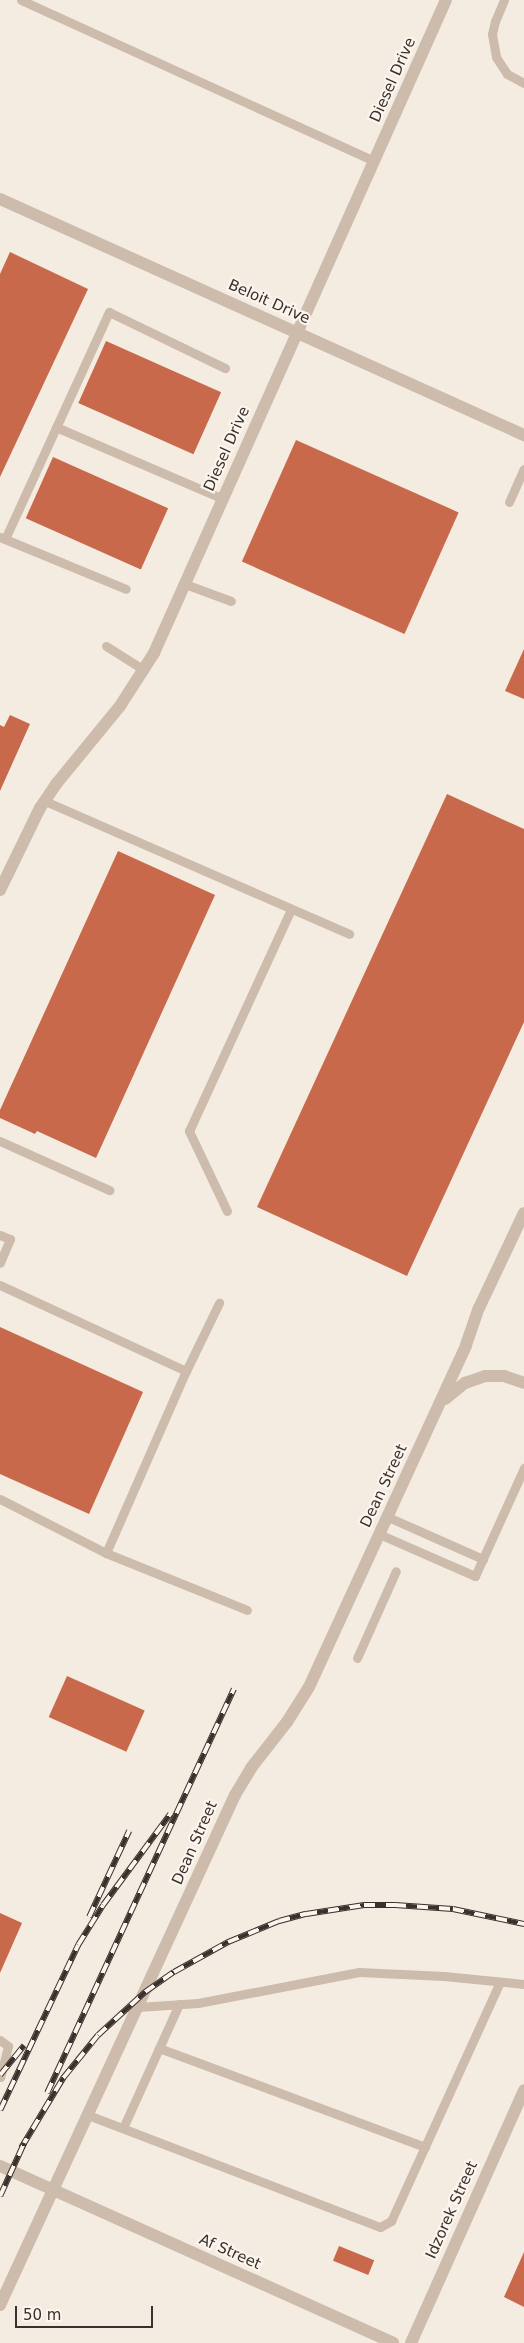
<!DOCTYPE html>
<style>
body{margin:0}
#map{position:relative;width:524px;height:2343px;overflow:hidden;background:#f4ebe1;font-family:"DejaVu Sans",sans-serif}
div>[style]{position:absolute}
.building>*{inset:0;background:#c8694b;transform-origin:0 0}
.lane>*{height:9px;margin:-4.5px;padding:0 4.5px;transform-origin:4.5px;border-radius:4.5px;background:#cdbbac}
.street>*{height:12px;margin:-6px;padding:0 6px;transform-origin:6px;border-radius:6px;background:#cdbbac}
.rail>*{height:5.5px;margin-top:-2.75px;transform-origin:0;background:repeating-linear-gradient(90deg,#fbf5ee 0 11px,#3b302b 0 22px);box-sizing:border-box;border-block:1px solid #3b302b}
span{translate:-50% -50%;white-space:nowrap;text-align:center;line-height:1.15;-webkit-text-stroke:4.5px #fbf5ee;paint-order:stroke}
.street-label{font-size:15px;color:#3b302b}
.scale{position:absolute;left:15px;top:2306px;width:138px;height:22px;box-sizing:border-box;border:2px solid #3b302b;border-top:0;padding-left:6px;font-size:15px;line-height:18px;white-space:nowrap;color:#3b302b;-webkit-text-stroke:4px #fbf5ee;paint-order:stroke}
</style>
<div id="map">
<div class="building">
<i style="clip-path:polygon(10px 252px,88px 289px,0 477px,0 274px)"></i>
<i style="left:106px;top:341px;width:126px;height:68px;rotate:24deg"></i>
<i style="left:296px;top:440px;width:178px;height:133px;rotate:24deg"></i>
<i style="left:53px;top:457px;width:126px;height:67px;rotate:24deg"></i>
<i style="clip-path:polygon(524px 649px,524px 699px,505px 691px)"></i>
<i style="clip-path:polygon(10px 715px,30px 724px,0 791px,0 725px,4px 727px)"></i>
<i style="clip-path:polygon(447px 794px,524px 829px,524px 1022px,407px 1276px,257px 1207px)"></i>
<i style="clip-path:polygon(118px 851px,215px 895px,96px 1158px,37px 1131px,35px 1134px,0 1118px,0 1110px)"></i>
<i style="clip-path:polygon(0 1327px,143px 1392px,89px 1514px,0 1474px)"></i>
<i style="left:67px;top:1676px;width:85px;height:45px;rotate:24deg"></i>
<i style="clip-path:polygon(0 1913px,22px 1923px,0 1973px)"></i>
<i style="left:339px;top:2246px;width:38px;height:16px;rotate:22deg"></i>
<i style="clip-path:polygon(524px 2252px,524px 2307px,504px 2297px)"></i>
</div>
<div class="lane">
<i style="left:21px;top:0;width:388px;rotate:24.5deg"></i>
<i style="left:504px;top:0;width:23px;rotate:113deg"></i>
<i style="left:495px;top:21px;width:13px;rotate:103deg"></i>
<i style="left:492px;top:34px;width:23px;rotate:80deg"></i>
<i style="left:496px;top:57px;width:20px;rotate:57deg"></i>
<i style="left:507px;top:74px;width:19px;rotate:28deg"></i>
<i style="left:56px;top:427px;width:182px;rotate:23.3deg"></i>
<i style="left:509px;top:502px;width:36px;rotate:-66deg"></i>
<i style="left:0;top:537px;width:136px;rotate:22.4deg"></i>
<i style="left:5px;top:539px;width:250px;rotate:-65.4deg"></i>
<i style="left:109px;top:312px;width:129px;rotate:25.8deg"></i>
<i style="left:185px;top:584px;width:49px;rotate:20.3deg"></i>
<i style="left:106px;top:646px;width:45px;rotate:32.3deg"></i>
<i style="left:45px;top:801px;width:332px;rotate:23.6deg"></i>
<i style="left:0;top:1141px;width:120px;rotate:24.2deg"></i>
<i style="left:227px;top:1211px;width:89px;rotate:-115.4deg"></i>
<i style="left:189px;top:1131px;width:244px;rotate:-65.3deg"></i>
<i style="left:0;top:1235px;width:11px;rotate:22deg"></i>
<i style="left:10px;top:1239px;width:26px;rotate:113deg"></i>
<i style="left:0;top:1285px;width:205px;rotate:24.8deg"></i>
<i style="left:0;top:1499px;width:119px;rotate:27deg"></i>
<i style="left:106px;top:1553px;width:152px;rotate:22deg"></i>
<i style="left:388px;top:1517px;width:104px;rotate:23.9deg"></i>
<i style="left:379px;top:1534px;width:105px;rotate:23.6deg"></i>
<i style="left:475px;top:1576px;width:119px;rotate:-65.6deg"></i>
<i style="left:106px;top:1553px;width:199px;rotate:-66.3deg"></i>
<i style="left:186px;top:1371px;width:76px;rotate:-64.1deg"></i>
<i style="left:357px;top:1658px;width:95px;rotate:-65.9deg"></i>
<i style="left:138px;top:2007px;width:60px;rotate:-3.8deg"></i>
<i style="left:198px;top:2003px;width:164px;rotate:-10.9deg"></i>
<i style="left:359px;top:1972px;width:85px;rotate:2.7deg"></i>
<i style="left:444px;top:1976px;width:80px;rotate:5.7deg"></i>
<i style="left:0;top:2040px;width:10px;rotate:37deg"></i>
<i style="left:8px;top:2046px;width:32px;rotate:104deg"></i>
<i style="left:159px;top:2048px;width:284px;rotate:20.4deg"></i>
<i style="left:88px;top:2115px;width:313px;rotate:21deg"></i>
<i style="left:380px;top:2227px;width:13px;rotate:-29deg"></i>
<i style="left:391px;top:2221px;width:263px;rotate:-65.5deg"></i>
<i style="left:123px;top:2128px;width:136px;rotate:-65.7deg"></i>
</div>
<div class="street">
<i style="left:0;top:199px;width:575px;rotate:24.25deg"></i>
<i style="left:0;top:890px;width:91px;rotate:-64deg"></i>
<i style="left:40px;top:808px;width:30px;rotate:-56deg"></i>
<i style="left:57px;top:783px;width:99px;rotate:-50.7deg"></i>
<i style="left:120px;top:706px;width:63px;rotate:-57.3deg"></i>
<i style="left:154px;top:653px;width:715px;rotate:-65.91deg"></i>
<i style="left:445px;top:1399px;width:26px;rotate:-39deg"></i>
<i style="left:465px;top:1383px;width:21px;rotate:-19deg"></i>
<i style="left:485px;top:1376px;width:19px"></i>
<i style="left:504px;top:1376px;width:21px;rotate:19deg"></i>
<i style="left:0;top:2166px;width:431px;rotate:24.2deg"></i>
<i style="left:0;top:2305px;width:562px;rotate:-65.26deg"></i>
<i style="left:235px;top:1795px;width:31px;rotate:-59deg"></i>
<i style="left:251px;top:1768px;width:58px;rotate:-52deg"></i>
<i style="left:287px;top:1722px;width:41px;rotate:-57.8deg"></i>
<i style="left:309px;top:1687px;width:376px;rotate:-65.3deg"></i>
<i style="left:466px;top:1345px;width:39px;rotate:-71deg"></i>
<i style="left:479px;top:1308px;width:105px;rotate:-64.7deg"></i>
<i style="left:411px;top:2343px;width:277px;rotate:-65.9deg"></i>
</div>
<div class="rail">
<i style="left:89px;top:1917px;width:95px;rotate:-65.1deg"></i>
<i style="left:0;top:2075px;width:38px;rotate:-51deg"></i>
<i style="left:47px;top:2093px;width:445px;rotate:-65.2deg"></i>
<i style="left:0;top:2110px;width:183px;rotate:-64.7deg"></i>
<i style="left:78px;top:1945px;width:47px;rotate:-58deg"></i>
<i style="left:103px;top:1905px;width:113px;rotate:-53.6deg"></i>
<i style="left:21px;top:2148px;width:82px;rotate:-59deg"></i>
<i style="left:63px;top:2078px;width:55px;rotate:-50.9deg"></i>
<i style="left:98px;top:2035px;width:64px;rotate:-42.5deg"></i>
<i style="left:145px;top:1992px;width:35px;rotate:-35deg"></i>
<i style="left:174px;top:1972px;width:62px;rotate:-29.1deg"></i>
<i style="left:228px;top:1942px;width:55px;rotate:-22.4deg"></i>
<i style="left:279px;top:1921px;width:28px;rotate:-15deg"></i>
<i style="left:306px;top:1914px;width:59px;rotate:-8.8deg"></i>
<i style="left:364px;top:1905px;width:31px"></i>
<i style="left:395px;top:1905px;width:58px;rotate:3.9deg"></i>
<i style="left:453px;top:1909px;width:73px;rotate:11.9deg"></i>
<i style="left:0;top:2196px;width:58px;rotate:-65.6deg"></i>
</div>
<div class="street-label">
<span style="left:393px;top:80px;rotate:-66deg">Diesel Drive</span>
<span style="left:269px;top:302px;rotate:24deg">Beloit Drive</span>
<span style="left:227px;top:449px;rotate:-66deg">Diesel Drive</span>
<span style="left:384px;top:1486px;rotate:-65deg">Dean Street</span>
<span style="left:195px;top:1843px;rotate:-66deg">Dean Street</span>
<span style="left:452px;top:2210px;rotate:-66deg">Idzorek Street</span>
<span style="left:230px;top:2252px;rotate:24deg">Af Street</span>
</div>
<div class="scale">50 m</div>
</div>
